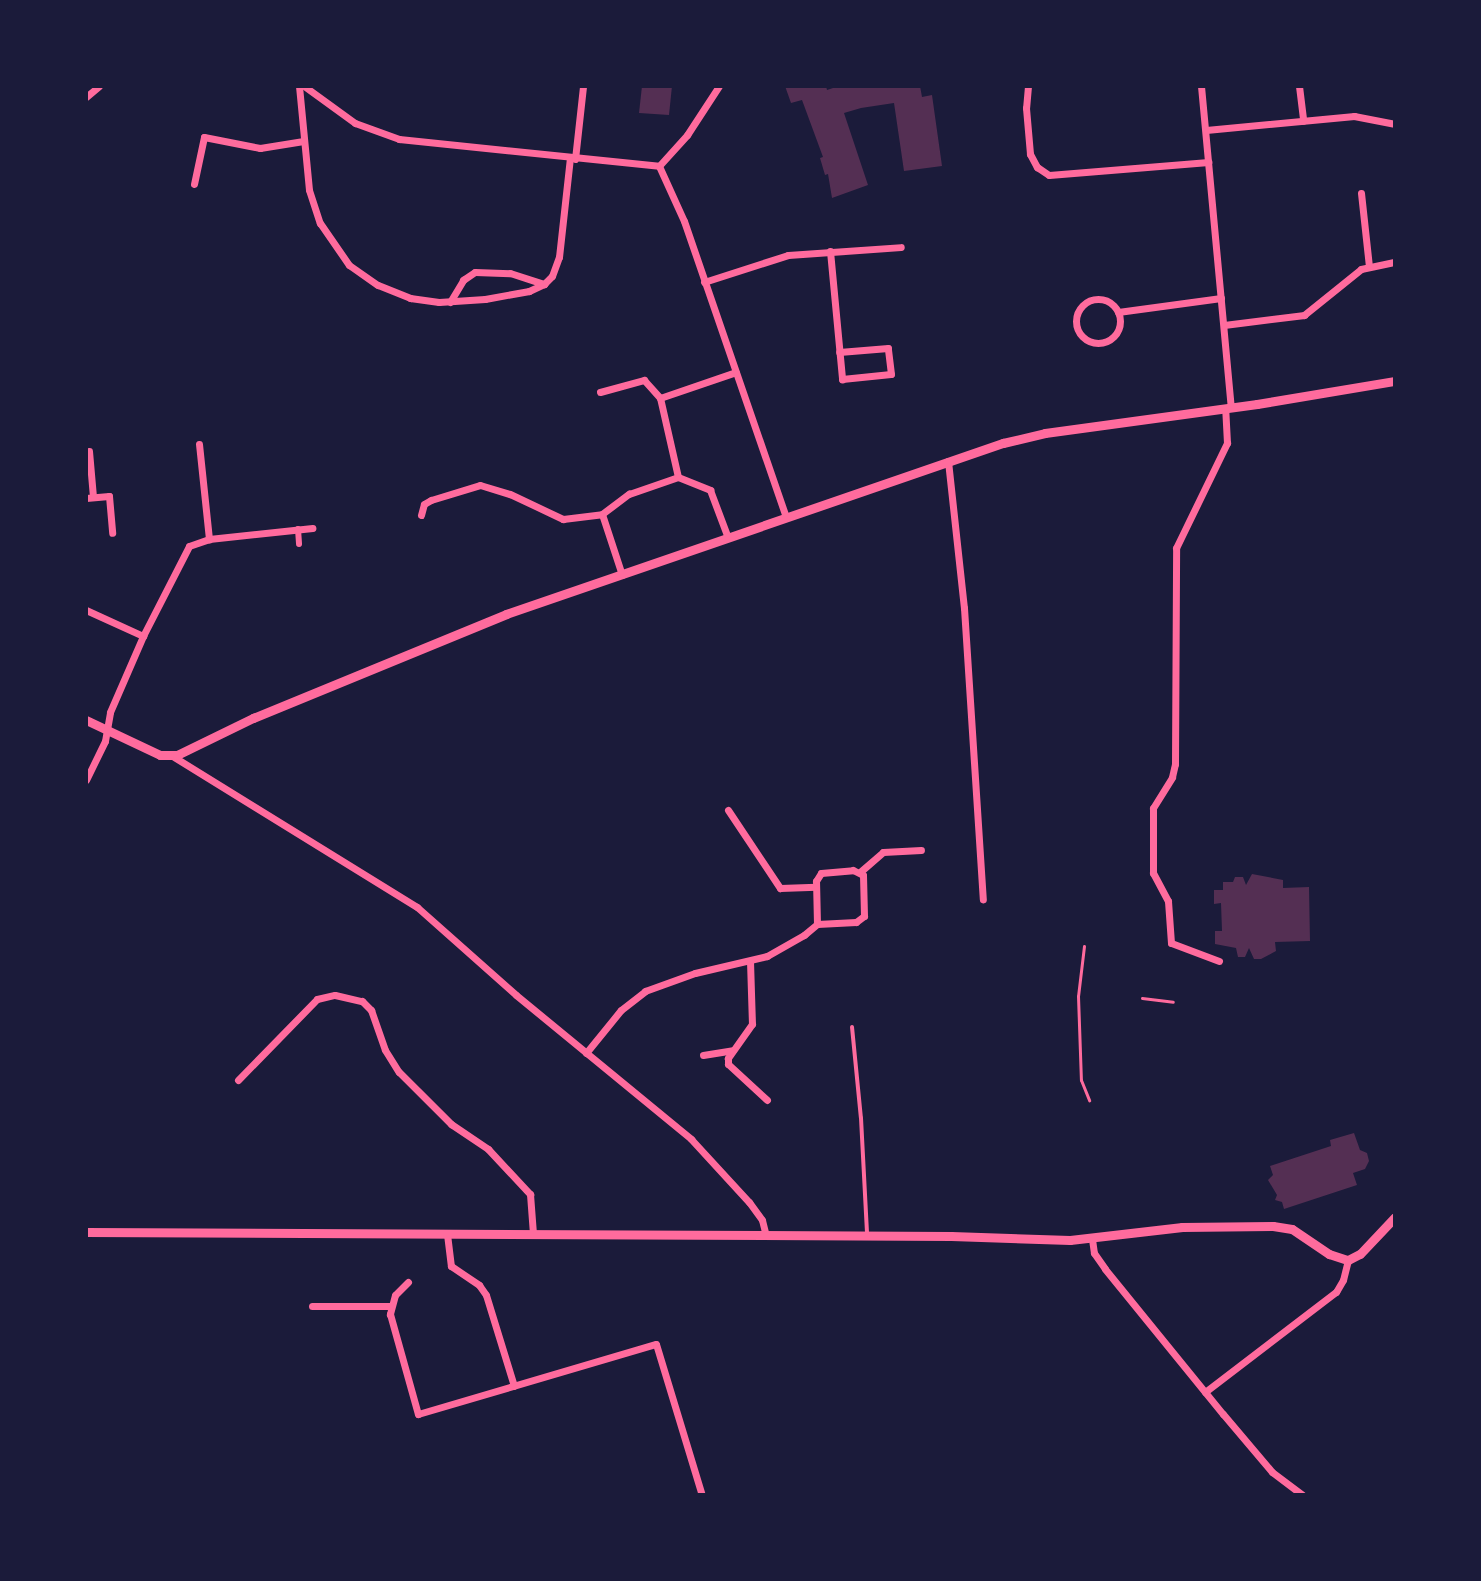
<!DOCTYPE html>
<style>
body{margin:0}
#map{position:relative;width:1481px;height:1581px;overflow:hidden;background:#1b1b3a;font-family:"PT Serif",serif}
div>[style]{position:absolute}
.building>*{inset:0;background:#542f53}
.path>*{height:3px;margin:-1.5px;padding:0 1.5px;transform-origin:1.5px;border-radius:1.5px;background:#ff6b9d}
.service>*{height:4px;margin:-2px;padding:0 2px;transform-origin:2px;border-radius:2px;background:#ff6b9d}
.pedestrian>*{height:6px;margin:-3px;padding:0 3px;transform-origin:3px;border-radius:3px;background:#ff6b9d}
.minor>*{height:7px;margin:-3.5px;padding:0 3.5px;transform-origin:3.5px;border-radius:3.5px;background:#ff6b9d}
.minor>.ring{margin:-3.5px;padding:0;box-sizing:content-box;background:none;border:7px solid #ff6b9d;border-radius:50%}
.tertiary>*{height:9px;margin:-4.5px;padding:0 4.5px;transform-origin:4.5px;border-radius:4.5px;background:#ff6b9d}
span{translate:-50% -50%;white-space:nowrap;text-align:center;line-height:1.15;-webkit-text-stroke:8px #1b1b3a;paint-order:stroke}
.frame{position:absolute;inset:0;border:88px solid #1b1b3a;pointer-events:none}
</style>
<div id="map">
<div class="building">
<i style="clip-path:polygon(642px 86px,672px 86px,669px 115px,639px 113px)"></i>
<i style="clip-path:polygon(785px 86px,826px 86px,827px 90px,839px 86px,920px 86px,922px 97px,932px 95px,942px 166px,904px 171px,894px 103px,861px 108px,844px 113px,868px 185px,832px 198px,828px 174px,825px 175px,820px 158px,823px 157px,802px 100px,791px 103px)"></i>
<i style="clip-path:polygon(1252px 874px,1283px 880px,1283px 888px,1309px 887px,1310px 941px,1275px 942px,1276px 951px,1261px 959px,1254px 959px,1249px 948px,1245px 957px,1238px 957px,1236px 948px,1215px 944px,1215px 931px,1222px 931px,1221px 903px,1214px 904px,1214px 890px,1223px 890px,1223px 882px,1233px 882px,1235px 877px,1243px 877px,1246px 885px)"></i>
<i style="clip-path:polygon(1354px 1133px,1360px 1150px,1367px 1153px,1369px 1161px,1365px 1169px,1353px 1173px,1357px 1185px,1284px 1209px,1282px 1202px,1275px 1200px,1277px 1195px,1268px 1180px,1273px 1175px,1270px 1166px,1331px 1146px,1330px 1140px)"></i>
</div>
<div class="path">
<i style="left:1084px;top:946px;width:50px;rotate:96.8deg"></i>
<i style="left:1078px;top:996px;width:84px;rotate:88deg"></i>
<i style="left:1081px;top:1080px;width:22px;rotate:68deg"></i>
<i style="left:1142px;top:998px;width:31px;rotate:7deg"></i>
</div>
<div class="service">
<i style="left:852px;top:1027px;width:91px;rotate:84.4deg"></i>
<i style="left:861px;top:1118px;width:116px;rotate:87deg"></i>
</div>
<div class="pedestrian">
<i style="left:298px;top:529px;width:15px;rotate:86deg"></i>
</div>
<div class="minor">
<i style="left:299px;top:86px;width:104px;rotate:84.5deg"></i>
<i style="left:309px;top:190px;width:35px;rotate:72deg"></i>
<i style="left:320px;top:223px;width:51px;rotate:55.4deg"></i>
<i style="left:349px;top:265px;width:35px;rotate:35deg"></i>
<i style="left:378px;top:285px;width:35px;rotate:22deg"></i>
<i style="left:410px;top:298px;width:29px;rotate:8deg"></i>
<i style="left:439px;top:302px;width:46px;rotate:-3.7deg"></i>
<i style="left:485px;top:299px;width:45px;rotate:-10.3deg"></i>
<i style="left:529px;top:291px;width:17px;rotate:-25deg"></i>
<i style="left:544px;top:284px;width:11px;rotate:-45deg"></i>
<i style="left:552px;top:276px;width:20px;rotate:-70deg"></i>
<i style="left:559px;top:257px;width:100px;rotate:-83.7deg"></i>
<i style="left:304px;top:86px;width:63px;rotate:36deg"></i>
<i style="left:355px;top:123px;width:47px;rotate:20deg"></i>
<i style="left:399px;top:139px;width:261px;rotate:5.9deg"></i>
<i style="left:1028px;top:86px;width:22px;rotate:95deg"></i>
<i style="left:1026px;top:108px;width:46px;rotate:85deg"></i>
<i style="left:1030px;top:154px;width:15px;rotate:62deg"></i>
<i style="left:1037px;top:167px;width:14px;rotate:34deg"></i>
<i style="left:1049px;top:175px;width:160px;rotate:-4.7deg"></i>
<i style="left:1201px;top:86px;width:322px;rotate:84.7deg"></i>
<i style="left:1299px;top:86px;width:35px;rotate:83deg"></i>
<i style="left:86px;top:97px;width:17px;rotate:-40deg"></i>
<i style="left:1206px;top:130px;width:149px;rotate:-5.4deg"></i>
<i style="left:1354px;top:116px;width:42px;rotate:11deg"></i>
<i style="left:575px;top:159px;width:73px;rotate:-83.7deg"></i>
<i style="left:659px;top:166px;width:60px;rotate:65.6deg"></i>
<i style="left:684px;top:221px;width:314px;rotate:71deg"></i>
<i style="left:659px;top:166px;width:42px;rotate:-47.9deg"></i>
<i style="left:687px;top:135px;width:59px;rotate:-56.9deg"></i>
<i style="left:194px;top:184px;width:48px;rotate:-78deg"></i>
<i style="left:204px;top:137px;width:57px;rotate:11.1deg"></i>
<i style="left:260px;top:148px;width:44px;rotate:-9.2deg"></i>
<i style="left:1361px;top:193px;width:74px;rotate:83.8deg"></i>
<i style="left:830px;top:251px;width:129px;rotate:84.6deg"></i>
<i style="left:842px;top:379px;width:49px;rotate:-5.8deg"></i>
<i style="left:891px;top:374px;width:26px;rotate:-97deg"></i>
<i style="left:888px;top:348px;width:49px;rotate:175.3deg"></i>
<i style="left:704px;top:282px;width:88px;rotate:-17.8deg"></i>
<i style="left:788px;top:255px;width:113px;rotate:-4deg"></i>
<i class="ring" style="left:1076px;top:299px;width:37px;height:37px"></i>
<i style="left:450px;top:302px;width:26px;rotate:-59deg"></i>
<i style="left:463px;top:280px;width:14px;rotate:-34deg"></i>
<i style="left:475px;top:272px;width:35px;rotate:2deg"></i>
<i style="left:510px;top:273px;width:36px;rotate:18deg"></i>
<i style="left:1118px;top:312px;width:104px;rotate:-7.7deg"></i>
<i style="left:1224px;top:325px;width:81px;rotate:-7.1deg"></i>
<i style="left:1304px;top:315px;width:73px;rotate:-38.9deg"></i>
<i style="left:1361px;top:269px;width:35px;rotate:-12deg"></i>
<i style="left:600px;top:392px;width:46px;rotate:-15.3deg"></i>
<i style="left:644px;top:380px;width:24px;rotate:48deg"></i>
<i style="left:199px;top:444px;width:96px;rotate:84deg"></i>
<i style="left:89px;top:451px;width:46px;rotate:85deg"></i>
<i style="left:948px;top:461px;width:148px;rotate:83.8deg"></i>
<i style="left:964px;top:608px;width:292px;rotate:86.3deg"></i>
<i style="left:678px;top:477px;width:35px;rotate:22deg"></i>
<i style="left:710px;top:490px;width:51px;rotate:69.4deg"></i>
<i style="left:86px;top:498px;width:23px;rotate:-5deg"></i>
<i style="left:109px;top:496px;width:37px;rotate:85deg"></i>
<i style="left:421px;top:515px;width:11px;rotate:-75deg"></i>
<i style="left:424px;top:504px;width:8px;rotate:-30deg"></i>
<i style="left:431px;top:500px;width:51px;rotate:-17deg"></i>
<i style="left:480px;top:485px;width:31px;rotate:17deg"></i>
<i style="left:510px;top:494px;width:59px;rotate:25.3deg"></i>
<i style="left:563px;top:519px;width:39px;rotate:-7deg"></i>
<i style="left:622px;top:575px;width:64px;rotate:-108.2deg"></i>
<i style="left:602px;top:514px;width:34px;rotate:-37deg"></i>
<i style="left:629px;top:494px;width:52px;rotate:-19.1deg"></i>
<i style="left:678px;top:477px;width:81px;rotate:-102.8deg"></i>
<i style="left:660px;top:398px;width:80px;rotate:-18.9deg"></i>
<i style="left:86px;top:610px;width:63px;rotate:24.5deg"></i>
<i style="left:174px;top:757px;width:286px;rotate:31.7deg"></i>
<i style="left:417px;top:907px;width:132px;rotate:41.6deg"></i>
<i style="left:516px;top:995px;width:227px;rotate:39.4deg"></i>
<i style="left:691px;top:1139px;width:86px;rotate:47.4deg"></i>
<i style="left:749px;top:1202px;width:22px;rotate:54deg"></i>
<i style="left:762px;top:1220px;width:16px;rotate:76deg"></i>
<i style="left:86px;top:780px;width:43px;rotate:-64deg"></i>
<i style="left:105px;top:741px;width:29px;rotate:-80deg"></i>
<i style="left:110px;top:712px;width:83px;rotate:-66.5deg"></i>
<i style="left:143px;top:636px;width:101px;rotate:-62.9deg"></i>
<i style="left:189px;top:546px;width:21px;rotate:-19deg"></i>
<i style="left:209px;top:539px;width:104px;rotate:-6.1deg"></i>
<i style="left:728px;top:810px;width:94px;rotate:56.3deg"></i>
<i style="left:780px;top:888px;width:36px;rotate:-2deg"></i>
<i style="left:860px;top:872px;width:30px;rotate:-41deg"></i>
<i style="left:883px;top:852px;width:38px;rotate:-3deg"></i>
<i style="left:750px;top:961px;width:63px;rotate:88.2deg"></i>
<i style="left:752px;top:1024px;width:42px;rotate:125.2deg"></i>
<i style="left:728px;top:1058px;width:6px;rotate:90deg"></i>
<i style="left:728px;top:1064px;width:53px;rotate:42.7deg"></i>
<i style="left:1219px;top:961px;width:51px;rotate:-159.4deg"></i>
<i style="left:1171px;top:943px;width:42px;rotate:-94.1deg"></i>
<i style="left:1168px;top:901px;width:32px;rotate:-118deg"></i>
<i style="left:1153px;top:873px;width:65px;rotate:-90deg"></i>
<i style="left:1153px;top:808px;width:36px;rotate:-58deg"></i>
<i style="left:1172px;top:777px;width:13px;rotate:-77deg"></i>
<i style="left:1175px;top:764px;width:216px;rotate:-89.7deg"></i>
<i style="left:1176px;top:548px;width:117px;rotate:-64.1deg"></i>
<i style="left:1227px;top:443px;width:35px;rotate:-93deg"></i>
<i style="left:586px;top:1053px;width:55px;rotate:-50.9deg"></i>
<i style="left:621px;top:1010px;width:31px;rotate:-38deg"></i>
<i style="left:645px;top:991px;width:53px;rotate:-19.8deg"></i>
<i style="left:695px;top:973px;width:74px;rotate:-13.3deg"></i>
<i style="left:767px;top:956px;width:43px;rotate:-29.6deg"></i>
<i style="left:804px;top:935px;width:17px;rotate:-40deg"></i>
<i style="left:817px;top:924px;width:43px;rotate:-91.3deg"></i>
<i style="left:816px;top:881px;width:9px;rotate:-58deg"></i>
<i style="left:821px;top:873px;width:32px;rotate:-5deg"></i>
<i style="left:853px;top:870px;width:11px;rotate:27deg"></i>
<i style="left:863px;top:875px;width:41px;rotate:88.6deg"></i>
<i style="left:864px;top:916px;width:10px;rotate:143deg"></i>
<i style="left:856px;top:922px;width:39px;rotate:177deg"></i>
<i style="left:703px;top:1055px;width:30px;rotate:-9deg"></i>
<i style="left:238px;top:1080px;width:113px;rotate:-45.7deg"></i>
<i style="left:317px;top:999px;width:18px;rotate:-13deg"></i>
<i style="left:335px;top:995px;width:28px;rotate:13deg"></i>
<i style="left:362px;top:1001px;width:13px;rotate:45deg"></i>
<i style="left:371px;top:1010px;width:42px;rotate:70.7deg"></i>
<i style="left:385px;top:1050px;width:26px;rotate:58deg"></i>
<i style="left:399px;top:1072px;width:74px;rotate:45deg"></i>
<i style="left:451px;top:1124px;width:45px;rotate:34deg"></i>
<i style="left:488px;top:1149px;width:62px;rotate:47deg"></i>
<i style="left:530px;top:1194px;width:40px;rotate:85.7deg"></i>
<i style="left:447px;top:1234px;width:32px;rotate:83deg"></i>
<i style="left:451px;top:1266px;width:34px;rotate:34deg"></i>
<i style="left:479px;top:1285px;width:12px;rotate:55deg"></i>
<i style="left:486px;top:1295px;width:95px;rotate:72.9deg"></i>
<i style="left:1092px;top:1239px;width:14px;rotate:82deg"></i>
<i style="left:1094px;top:1253px;width:19px;rotate:55deg"></i>
<i style="left:1105px;top:1269px;width:187px;rotate:50.9deg"></i>
<i style="left:1223px;top:1414px;width:76px;rotate:49.8deg"></i>
<i style="left:1272px;top:1472px;width:38px;rotate:37deg"></i>
<i style="left:408px;top:1282px;width:18px;rotate:135deg"></i>
<i style="left:395px;top:1295px;width:20px;rotate:105deg"></i>
<i style="left:390px;top:1314px;width:104px;rotate:74.4deg"></i>
<i style="left:418px;top:1414px;width:248px;rotate:-16.4deg"></i>
<i style="left:656px;top:1344px;width:158px;rotate:73.1deg"></i>
<i style="left:312px;top:1306px;width:78px"></i>
<i style="left:1205px;top:1392px;width:165px;rotate:-37.4deg"></i>
<i style="left:1336px;top:1292px;width:14px;rotate:-60deg"></i>
<i style="left:1343px;top:1280px;width:21px;rotate:-76deg"></i>
</div>
<div class="tertiary">
<i style="left:86px;top:720px;width:82px;rotate:25.3deg"></i>
<i style="left:160px;top:755px;width:17px"></i>
<i style="left:177px;top:755px;width:85px;rotate:-26deg"></i>
<i style="left:253px;top:718px;width:274px;rotate:-22.3deg"></i>
<i style="left:506px;top:614px;width:526px;rotate:-18.99deg"></i>
<i style="left:1003px;top:443px;width:43px;rotate:-13.4deg"></i>
<i style="left:1045px;top:433px;width:214px;rotate:-7.8deg"></i>
<i style="left:1257px;top:404px;width:140px;rotate:-9.5deg"></i>
<i style="left:86px;top:1232px;width:865px;rotate:0.26deg"></i>
<i style="left:951px;top:1236px;width:119px;rotate:1.9deg"></i>
<i style="left:1070px;top:1240px;width:113px;rotate:-6.6deg"></i>
<i style="left:1182px;top:1227px;width:91px;rotate:-0.6deg"></i>
<i style="left:1273px;top:1226px;width:19px;rotate:9deg"></i>
<i style="left:1292px;top:1229px;width:45px;rotate:34deg"></i>
<i style="left:1329px;top:1254px;width:20px;rotate:18deg"></i>
<i style="left:1348px;top:1260px;width:13px;rotate:-27deg"></i>
<i style="left:1360px;top:1254px;width:51px;rotate:-46.6deg"></i>
</div>
<div class="frame"></div>
</div>
